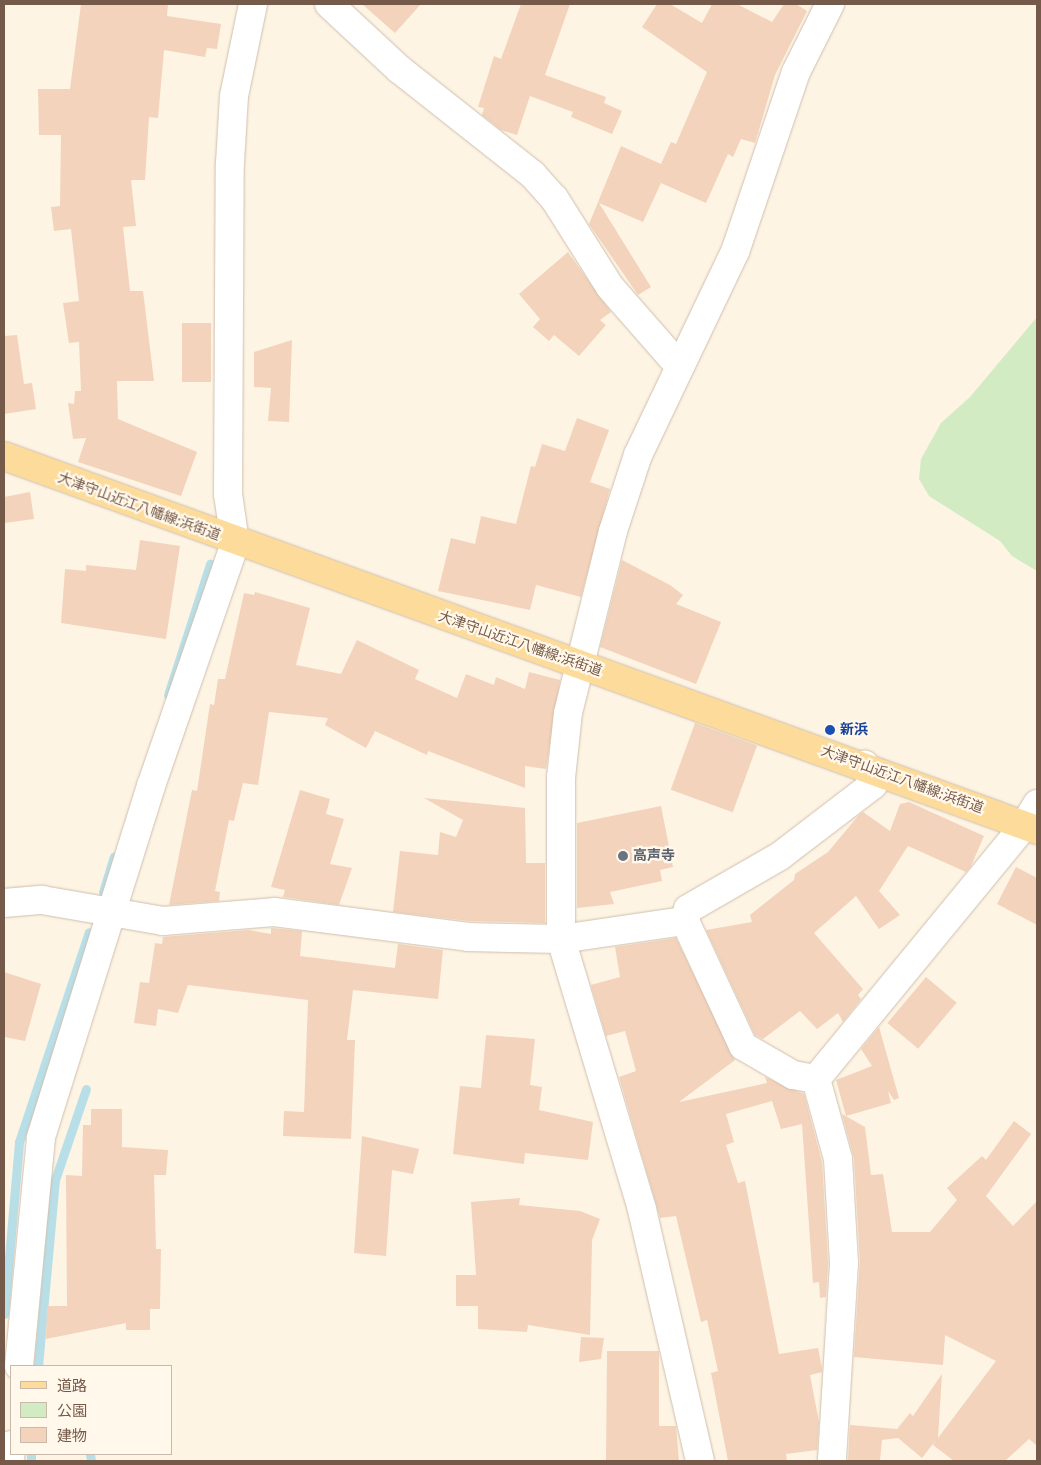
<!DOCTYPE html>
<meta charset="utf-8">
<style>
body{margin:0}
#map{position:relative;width:1041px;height:1465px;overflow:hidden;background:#fdf4e4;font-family:Rubik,"Noto Sans JP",sans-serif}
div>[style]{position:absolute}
.green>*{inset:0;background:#d2ebc2}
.stream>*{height:9px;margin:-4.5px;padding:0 4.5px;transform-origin:4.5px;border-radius:4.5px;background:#b8dfe7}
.building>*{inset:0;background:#f3d3bb;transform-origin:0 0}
.roads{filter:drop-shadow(0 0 1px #d0bead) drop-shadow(0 0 1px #d0bead)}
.minor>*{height:28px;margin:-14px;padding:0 14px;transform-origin:14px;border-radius:14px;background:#fff}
.tertiary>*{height:28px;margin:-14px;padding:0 14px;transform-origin:14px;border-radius:14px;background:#fff}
.primary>*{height:28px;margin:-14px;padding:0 14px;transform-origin:14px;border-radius:14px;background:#fcdb9b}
.dots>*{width:14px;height:14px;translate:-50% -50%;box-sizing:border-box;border:2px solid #fff8eb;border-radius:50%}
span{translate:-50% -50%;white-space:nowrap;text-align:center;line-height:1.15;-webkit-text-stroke:4.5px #fff8eb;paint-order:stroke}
.street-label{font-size:14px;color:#765a49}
.transit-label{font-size:14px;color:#164399;font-weight:700}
.left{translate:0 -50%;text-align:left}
.worship-label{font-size:14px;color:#5b616d;font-weight:700}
.frame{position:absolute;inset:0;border:5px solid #765a49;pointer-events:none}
.legend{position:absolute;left:10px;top:1365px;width:162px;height:90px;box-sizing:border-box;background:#fff8eb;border:1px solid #c8b9aa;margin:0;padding:6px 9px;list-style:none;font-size:15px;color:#765a49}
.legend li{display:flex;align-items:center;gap:10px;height:25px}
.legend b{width:25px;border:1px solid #c8b9aa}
</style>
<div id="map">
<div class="green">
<i style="clip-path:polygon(1037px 317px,1037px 571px,1012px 556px,1000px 541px,929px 496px,919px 479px,921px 459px,941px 423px,970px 397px)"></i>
</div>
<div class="stream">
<i style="left:168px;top:695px;width:138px;rotate:-72.2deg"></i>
<i style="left:103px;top:892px;width:37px;rotate:-73deg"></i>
<i style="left:4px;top:1314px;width:173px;rotate:-85deg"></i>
<i style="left:19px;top:1142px;width:221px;rotate:-71.6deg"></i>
<i style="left:38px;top:1366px;width:187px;rotate:-84.8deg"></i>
<i style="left:55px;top:1180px;width:96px;rotate:-71.2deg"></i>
<i style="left:90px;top:1454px;width:7px;rotate:82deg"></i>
<i style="left:31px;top:1461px;width:7px;rotate:-90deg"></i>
</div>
<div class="building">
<i style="clip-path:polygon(81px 4px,168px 4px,167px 16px,221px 24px,217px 49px,207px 48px,205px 57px,164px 50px,158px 118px,149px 117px,145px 180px,131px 180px,136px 226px,123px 227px,130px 291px,143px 291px,154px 381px,117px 381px,118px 419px,197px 452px,181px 496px,78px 462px,86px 438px,73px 439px,68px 403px,74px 404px,75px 391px,81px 391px,79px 342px,69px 343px,63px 303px,79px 301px,71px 229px,54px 231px,51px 207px,60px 206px,61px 135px,39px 135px,38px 89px,70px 89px)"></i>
<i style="clip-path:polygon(362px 4px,421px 4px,395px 33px)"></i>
<i style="clip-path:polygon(521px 4px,570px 4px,545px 75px,606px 97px,604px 103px,622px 111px,612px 134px,571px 117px,573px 112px,530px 96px,517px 135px,501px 130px,482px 115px,484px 108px,478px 107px,494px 56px,501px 59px)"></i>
<i style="clip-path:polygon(657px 4px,670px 4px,702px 23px,712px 4px,737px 4px,772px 22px,784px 4px,796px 4px,807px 11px,775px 75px,755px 143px,741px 139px,733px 157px,728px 154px,706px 203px,661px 183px,643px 222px,599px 203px,651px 287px,638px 295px,589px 224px,621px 146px,661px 164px,671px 142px,676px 144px,707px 72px,642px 27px)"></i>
<i style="clip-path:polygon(565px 248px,611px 312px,600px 320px,606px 325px,579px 356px,554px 335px,549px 341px,533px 327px,540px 319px,519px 294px,568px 252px)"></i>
<i style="left:182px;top:323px;width:29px;height:59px"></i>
<i style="clip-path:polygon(17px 335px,24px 384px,32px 383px,36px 409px,4px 414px,4px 336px)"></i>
<i style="clip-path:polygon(292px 340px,289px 422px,268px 421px,271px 388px,254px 387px,254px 352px)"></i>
<i style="clip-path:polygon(577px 418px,609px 430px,590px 482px,610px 489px,581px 597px,536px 585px,530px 610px,438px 591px,451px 538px,475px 544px,481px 516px,516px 524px,531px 466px,535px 467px,542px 444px,565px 451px)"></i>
<i style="clip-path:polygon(30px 492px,34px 519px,4px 523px,4px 497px)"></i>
<i style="clip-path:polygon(140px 540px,180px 546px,166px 639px,61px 623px,65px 569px,86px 571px,86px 565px,136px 570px)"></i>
<i style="clip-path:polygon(622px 560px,670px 585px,683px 595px,676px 604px,721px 622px,696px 684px,600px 647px)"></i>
<i style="clip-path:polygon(255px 592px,310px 608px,296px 665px,341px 674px,357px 640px,419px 670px,415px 679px,457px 698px,466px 674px,494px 685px,496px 677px,525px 689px,529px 672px,560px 680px,546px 769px,525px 766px,525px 788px,428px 751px,427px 755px,375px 731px,366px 748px,325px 725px,328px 718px,269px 712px,258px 785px,243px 783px,234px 821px,229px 820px,215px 891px,220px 892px,219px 901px,169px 905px,192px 790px,197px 791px,210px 704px,214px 705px,218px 679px,225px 679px,244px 593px,254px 595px)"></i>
<i style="left:695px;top:723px;width:66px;height:71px;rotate:20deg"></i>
<i style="clip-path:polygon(300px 790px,330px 799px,326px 814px,344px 819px,330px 864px,352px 868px,339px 905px,283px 897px,285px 890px,271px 887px)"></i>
<i style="clip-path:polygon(424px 798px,525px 808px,526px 863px,545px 863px,545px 923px,469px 921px,393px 912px,400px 851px,438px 855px,440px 832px,456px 837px,463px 820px)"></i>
<i style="clip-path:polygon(909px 802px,984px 836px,971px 866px,966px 872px,908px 846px,879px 891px,900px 915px,879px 929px,856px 896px,814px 933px,863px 989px,858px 995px,861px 999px,843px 1022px,838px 1013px,817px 1029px,800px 1011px,763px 1039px,755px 1035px,706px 930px,752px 922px,750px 915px,794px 880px,795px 874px,828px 852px,858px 816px,863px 812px,890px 831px,900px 804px)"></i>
<i style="clip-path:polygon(661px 806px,673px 867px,660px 870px,662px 881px,610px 892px,614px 904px,577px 908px,577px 823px)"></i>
<i style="clip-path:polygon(1016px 867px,1037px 878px,1037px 925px,997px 904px)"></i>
<i style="clip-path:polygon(271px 928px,302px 931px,300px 956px,395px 968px,398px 944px,443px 950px,438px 999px,353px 990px,347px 1040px,355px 1040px,351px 1139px,283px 1136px,284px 1111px,304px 1112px,308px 1000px,188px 985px,178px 1013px,158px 1009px,156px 1026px,134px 1023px,140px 982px,149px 983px,155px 943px,162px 944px,163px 937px,249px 930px,271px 934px)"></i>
<i style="clip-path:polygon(676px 938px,735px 1060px,679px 1102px,767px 1083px,765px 1077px,804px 1094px,822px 1162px,828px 1263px,826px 1297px,820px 1298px,819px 1282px,813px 1283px,802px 1124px,781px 1129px,772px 1101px,726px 1114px,734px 1142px,726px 1145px,738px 1183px,745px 1181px,779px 1354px,818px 1348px,822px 1368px,822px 1372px,810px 1375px,819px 1422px,817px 1450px,786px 1454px,787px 1461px,728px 1461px,711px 1373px,718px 1371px,707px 1320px,701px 1322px,676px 1216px,660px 1218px,619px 1077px,636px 1071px,625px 1031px,606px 1036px,591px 985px,620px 977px,615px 947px)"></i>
<i style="clip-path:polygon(4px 972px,41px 984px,25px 1041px,4px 1037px)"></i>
<i style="left:926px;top:977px;width:40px;height:60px;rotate:40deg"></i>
<i style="clip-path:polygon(879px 1027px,899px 1098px,894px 1100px,888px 1091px,891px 1103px,846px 1116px,836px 1080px,872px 1066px,861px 1049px)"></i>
<i style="clip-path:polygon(486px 1035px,535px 1039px,530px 1085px,542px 1087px,539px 1110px,593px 1122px,588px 1160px,525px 1153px,524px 1164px,453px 1154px,460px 1086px,481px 1088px)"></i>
<i style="clip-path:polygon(91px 1109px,122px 1109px,122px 1147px,168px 1150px,166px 1175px,154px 1175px,156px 1249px,161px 1249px,160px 1309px,150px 1309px,150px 1330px,126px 1330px,126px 1323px,46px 1339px,47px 1306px,67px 1306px,66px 1175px,82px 1176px,83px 1125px,91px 1125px)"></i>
<i style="clip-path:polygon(842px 1114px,865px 1127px,871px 1175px,883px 1174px,892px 1232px,930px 1232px,957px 1200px,947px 1188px,982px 1156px,986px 1160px,1014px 1121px,1031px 1134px,986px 1196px,1013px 1226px,1037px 1201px,1037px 1446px,1029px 1439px,1005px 1461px,954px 1461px,933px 1445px,936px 1440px,922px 1458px,898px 1438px,882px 1440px,880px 1461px,848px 1461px,850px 1425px,897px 1429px,910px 1413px,913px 1416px,942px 1374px,938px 1438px,996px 1361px,945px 1335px,943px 1365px,854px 1357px,860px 1262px,854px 1158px)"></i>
<i style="clip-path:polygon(362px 1136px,419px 1149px,413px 1174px,392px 1170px,386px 1256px,354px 1253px)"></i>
<i style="clip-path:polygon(520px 1198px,519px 1205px,580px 1211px,600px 1219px,592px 1240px,590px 1335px,528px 1325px,527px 1332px,478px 1329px,478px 1306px,456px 1306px,456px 1275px,476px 1275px,471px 1202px)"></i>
<i style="clip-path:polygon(581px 1337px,604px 1338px,601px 1359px,579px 1362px)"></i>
<i style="clip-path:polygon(607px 1351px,659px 1351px,659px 1426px,676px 1426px,679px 1461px,606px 1461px)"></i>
</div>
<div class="roads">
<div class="minor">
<i style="left:329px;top:4px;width:96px;rotate:42.9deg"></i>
<i style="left:399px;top:69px;width:171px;rotate:38.3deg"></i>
<i style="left:533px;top:175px;width:31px;rotate:48deg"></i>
<i style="left:554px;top:198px;width:105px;rotate:57.8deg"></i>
<i style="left:610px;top:287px;width:106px;rotate:48.8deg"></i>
<i style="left:235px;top:543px;width:49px;rotate:-98.1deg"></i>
<i style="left:228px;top:494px;width:331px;rotate:-89.7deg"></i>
<i style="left:230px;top:163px;width:67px;rotate:-86.6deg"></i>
<i style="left:234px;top:96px;width:94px;rotate:-78.3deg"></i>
<i style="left:4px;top:903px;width:38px;rotate:-5deg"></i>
<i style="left:42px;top:900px;width:123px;rotate:9.8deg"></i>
<i style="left:163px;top:921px;width:111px;rotate:-4.6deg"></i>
<i style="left:274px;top:912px;width:196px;rotate:7.3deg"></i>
<i style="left:468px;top:937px;width:93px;rotate:1.2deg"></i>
<i style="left:561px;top:939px;width:125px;rotate:-8.3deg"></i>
<i style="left:685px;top:921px;width:138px;rotate:65.1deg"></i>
<i style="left:743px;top:1046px;width:58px;rotate:30.1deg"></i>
<i style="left:793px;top:1075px;width:23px;rotate:10deg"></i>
<i style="left:685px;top:921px;width:12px;rotate:-76deg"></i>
<i style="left:688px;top:909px;width:106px;rotate:-29.9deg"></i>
<i style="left:780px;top:856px;width:117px;rotate:-37.4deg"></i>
<i style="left:873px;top:785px;width:22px;rotate:-112deg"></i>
<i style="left:816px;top:1079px;width:83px;rotate:74.6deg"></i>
<i style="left:838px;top:1159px;width:104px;rotate:86.7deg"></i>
<i style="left:844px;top:1263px;width:198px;rotate:93.5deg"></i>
<i style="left:816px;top:1079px;width:328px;rotate:-50.6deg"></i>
<i style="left:1024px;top:826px;width:26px;rotate:-59deg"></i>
<i style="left:700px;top:1461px;width:259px;rotate:-103deg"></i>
<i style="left:642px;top:1209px;width:282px;rotate:-106.7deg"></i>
<i style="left:561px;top:939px;width:161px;rotate:-90deg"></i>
<i style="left:561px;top:778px;width:65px;rotate:-83.9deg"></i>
<i style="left:568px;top:713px;width:187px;rotate:-76.1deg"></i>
<i style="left:613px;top:531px;width:80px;rotate:-71.8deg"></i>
<i style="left:638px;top:455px;width:225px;rotate:-64.5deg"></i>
<i style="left:735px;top:252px;width:190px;rotate:-71.3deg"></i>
<i style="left:796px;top:72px;width:76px;rotate:-63.4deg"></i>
</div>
<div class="tertiary">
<i style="left:19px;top:1366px;width:230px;rotate:-84.5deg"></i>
<i style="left:41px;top:1137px;width:368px;rotate:-72.6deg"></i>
<i style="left:151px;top:786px;width:257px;rotate:-70.9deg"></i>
<i style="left:10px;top:1461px;width:16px;rotate:-86deg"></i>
</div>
<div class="primary">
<i style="left:4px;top:456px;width:1099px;rotate:19.9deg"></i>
</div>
</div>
<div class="dots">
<i style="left:830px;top:730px;background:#1a4fb4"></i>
<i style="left:623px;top:856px;background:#6b7280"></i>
</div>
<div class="street-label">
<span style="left:139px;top:507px;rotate:20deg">大津守山近江八幡線;浜街道</span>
<span style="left:520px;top:644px;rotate:19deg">大津守山近江八幡線;浜街道</span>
<span style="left:902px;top:780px;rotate:20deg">大津守山近江八幡線;浜街道</span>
</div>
<div class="transit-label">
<span class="left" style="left:840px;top:730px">新浜</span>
</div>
<div class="worship-label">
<span class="left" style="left:633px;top:856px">高声寺</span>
</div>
<div class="frame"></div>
<ul class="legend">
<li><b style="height:6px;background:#fcdb9b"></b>道路</li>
<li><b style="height:14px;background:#d2ebc2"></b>公園</li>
<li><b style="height:14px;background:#f3d3bb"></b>建物</li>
</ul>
</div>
